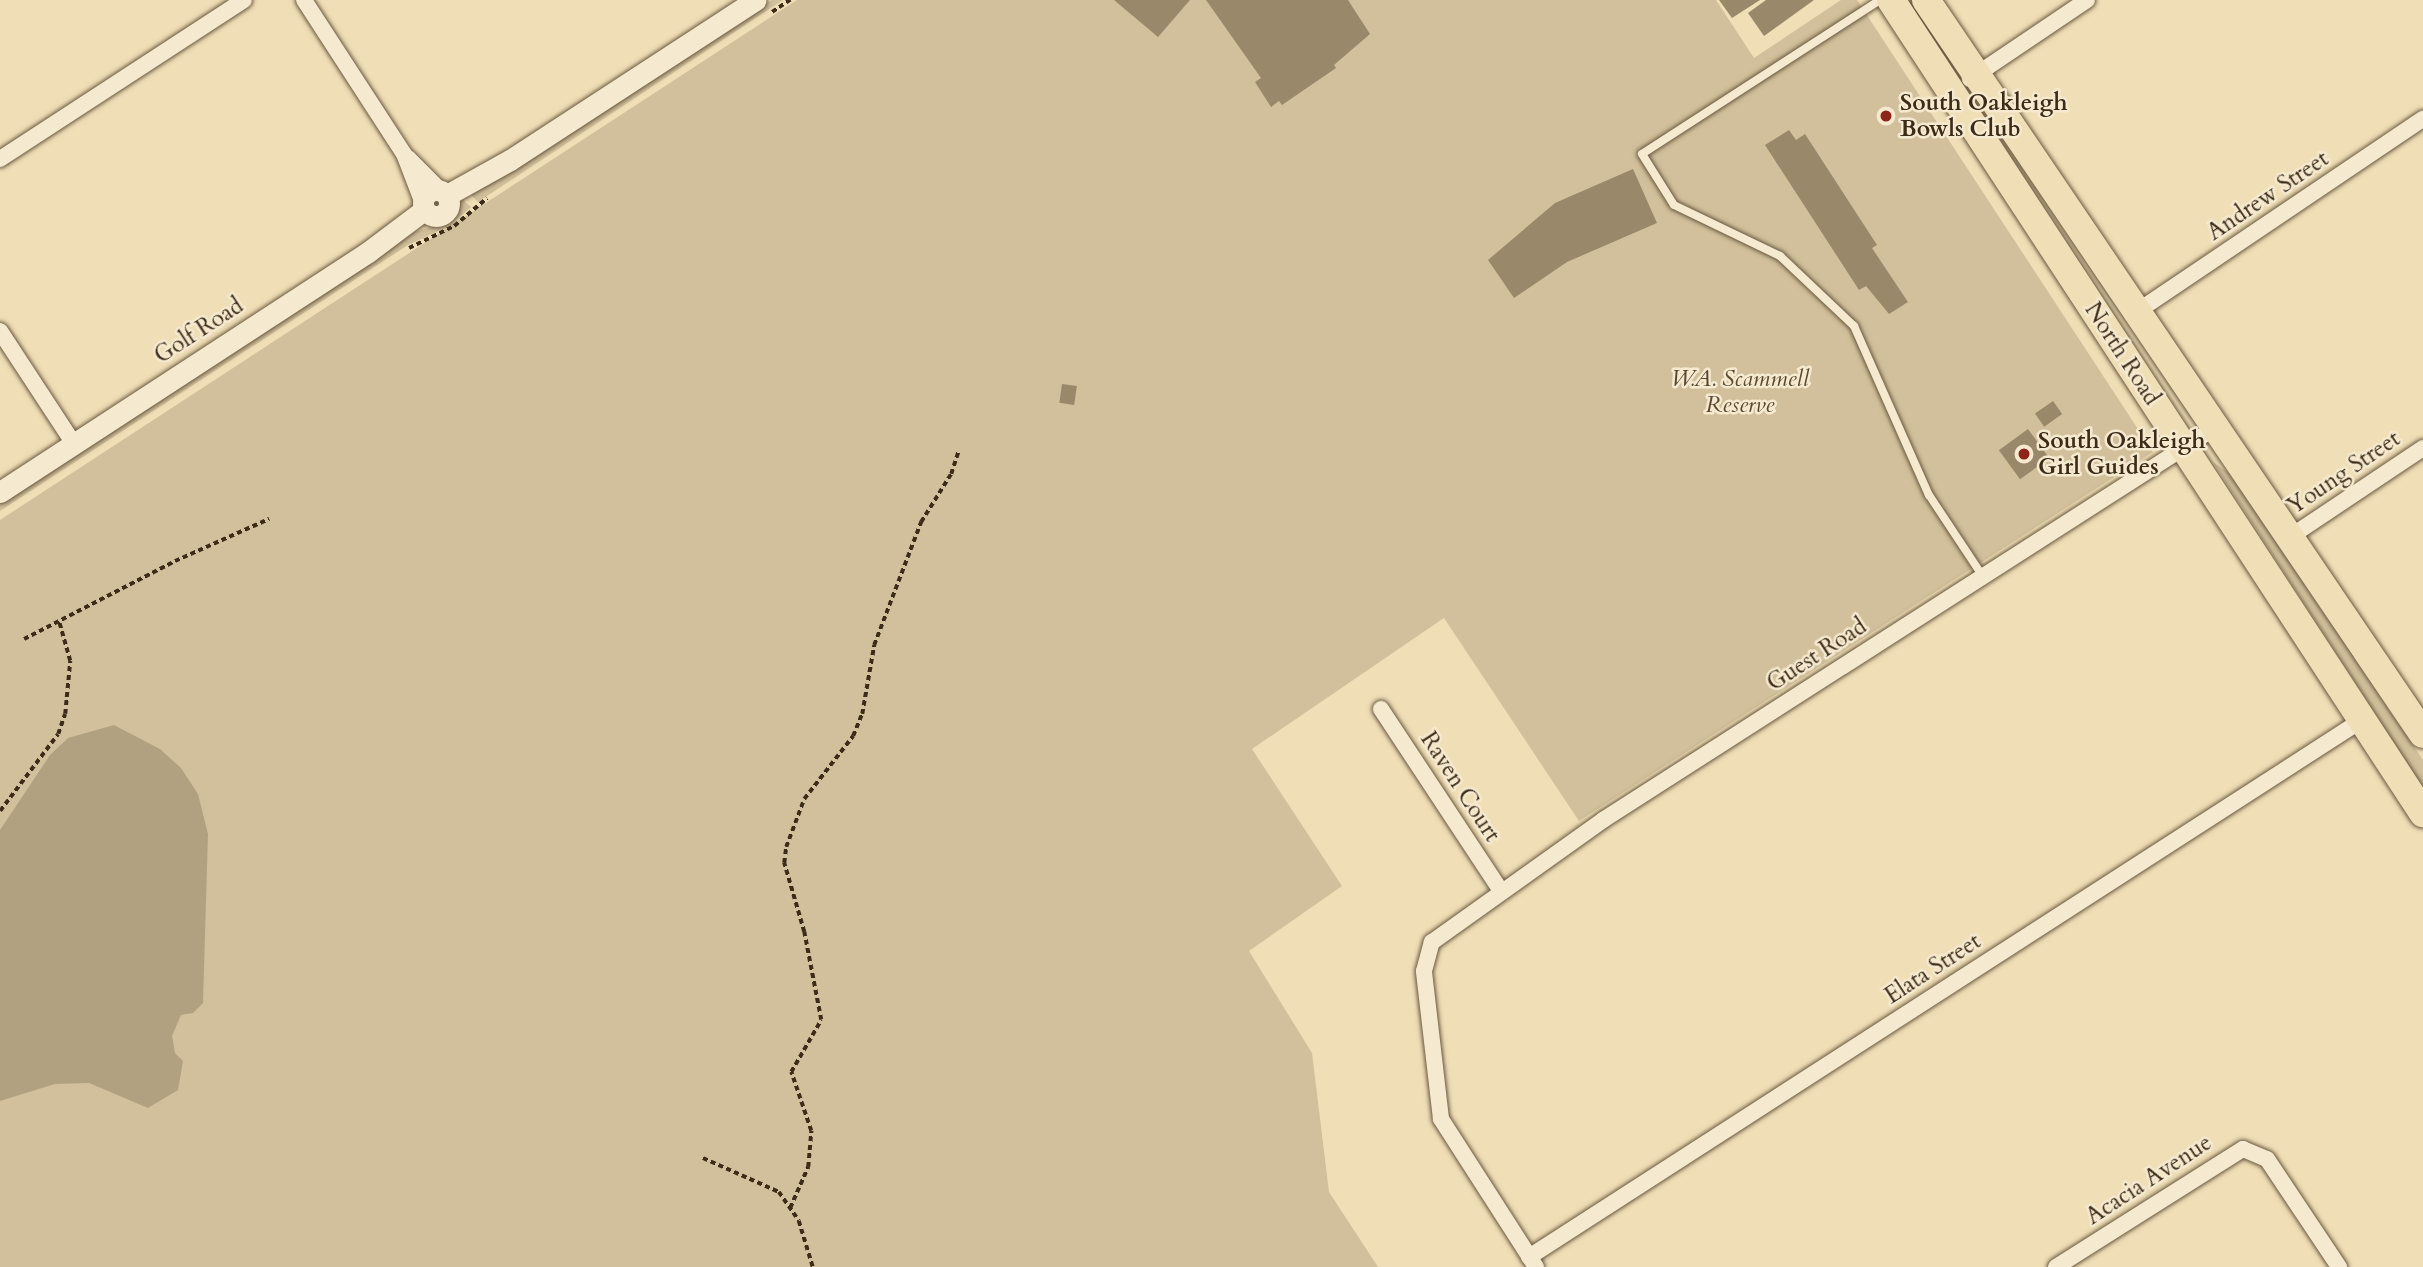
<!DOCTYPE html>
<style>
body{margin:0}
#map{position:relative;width:2423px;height:1267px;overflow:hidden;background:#efdeb6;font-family:Cardo,serif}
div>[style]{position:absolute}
.green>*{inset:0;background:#d1c09b}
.water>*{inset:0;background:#b2a180}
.building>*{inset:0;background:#99886a;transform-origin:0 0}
.path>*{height:3.5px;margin-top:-1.75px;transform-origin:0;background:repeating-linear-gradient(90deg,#3c2b17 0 5px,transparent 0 8.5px)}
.roads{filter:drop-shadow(0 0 2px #69583f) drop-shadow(0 0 2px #69583f)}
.service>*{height:8px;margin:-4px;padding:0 4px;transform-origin:4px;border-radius:4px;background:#f5ead0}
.minor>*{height:16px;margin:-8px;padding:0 8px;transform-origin:8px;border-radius:8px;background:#f5ead0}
.tertiary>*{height:21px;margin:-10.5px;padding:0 10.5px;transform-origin:10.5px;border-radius:10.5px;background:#f5ead0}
.tertiary>.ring{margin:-10.5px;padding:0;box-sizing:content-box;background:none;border:21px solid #f5ead0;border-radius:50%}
.trunk>*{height:28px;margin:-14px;padding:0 14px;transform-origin:14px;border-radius:14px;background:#efdeb6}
.dots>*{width:19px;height:19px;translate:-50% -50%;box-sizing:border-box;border:4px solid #f5ead0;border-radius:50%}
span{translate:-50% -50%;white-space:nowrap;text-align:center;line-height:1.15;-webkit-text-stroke:5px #f5ead0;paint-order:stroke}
.poi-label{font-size:23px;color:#3c2b17;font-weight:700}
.left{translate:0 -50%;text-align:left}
.street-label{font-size:23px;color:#3c2b17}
.park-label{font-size:23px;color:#5a4931;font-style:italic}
</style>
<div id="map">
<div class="green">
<i style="clip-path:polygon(772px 0,783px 0,478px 202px,471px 195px)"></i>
<i style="clip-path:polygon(797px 0,1716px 0,1754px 58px,1841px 0,1857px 0,2153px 452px,1579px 821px,1444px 618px,1252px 749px,1342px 886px,1249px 951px,1312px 1053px,1329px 1192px,1378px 1267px,0 1267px,0 520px)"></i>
<i style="clip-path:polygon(463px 200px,471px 207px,451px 225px,408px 245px,0 511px,0 503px,410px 233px,446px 223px)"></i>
<i style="clip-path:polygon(2213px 462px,2232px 475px,2423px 760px,2423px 788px)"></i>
</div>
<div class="water">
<i style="clip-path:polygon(114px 725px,160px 749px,181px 768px,198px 794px,208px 834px,203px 1003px,193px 1013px,181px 1015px,172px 1036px,175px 1053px,183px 1061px,178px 1090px,148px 1108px,89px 1083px,55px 1084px,0 1101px,0 830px,50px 755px,68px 738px)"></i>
</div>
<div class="building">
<i style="clip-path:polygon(1114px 0,1190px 0,1158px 37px)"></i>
<i style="clip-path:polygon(1206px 0,1348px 0,1370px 34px,1334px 65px,1336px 68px,1282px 105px,1279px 101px,1271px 107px,1255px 82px,1261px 78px)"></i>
<i style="clip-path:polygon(1719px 0,1760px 0,1732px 18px)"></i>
<i style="clip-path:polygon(1766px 0,1814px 0,1764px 36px,1748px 13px)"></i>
<i style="clip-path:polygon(1789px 130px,1796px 140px,1805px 134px,1877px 245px,1872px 248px,1908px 302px,1889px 314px,1866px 286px,1859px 290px,1765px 145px)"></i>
<i style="clip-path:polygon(1633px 169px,1657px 223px,1567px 262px,1514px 298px,1488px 260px,1555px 203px)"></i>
<i style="left:1062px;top:384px;width:15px;height:19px;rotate:8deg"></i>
<i style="left:2053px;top:401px;width:16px;height:22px;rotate:55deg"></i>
<i style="left:2028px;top:429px;width:36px;height:36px;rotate:54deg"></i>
</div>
<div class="path">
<i style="left:772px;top:12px;width:22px;rotate:-34deg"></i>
<i style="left:409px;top:248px;width:50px;rotate:-26.1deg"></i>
<i style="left:454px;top:226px;width:43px;rotate:-40.3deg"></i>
<i style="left:24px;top:639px;width:170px;rotate:-27.3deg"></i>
<i style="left:175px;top:561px;width:103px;rotate:-24.1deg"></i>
<i style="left:0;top:811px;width:96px;rotate:-53deg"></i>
<i style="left:58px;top:734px;width:21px;rotate:-71deg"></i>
<i style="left:65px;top:714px;width:53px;rotate:-84.6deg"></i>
<i style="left:70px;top:661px;width:41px;rotate:-105.8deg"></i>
<i style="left:703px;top:1158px;width:83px;rotate:24.1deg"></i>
<i style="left:779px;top:1192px;width:35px;rotate:55deg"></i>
<i style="left:799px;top:1221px;width:48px;rotate:73.1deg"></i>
<i style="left:790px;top:1208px;width:45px;rotate:-66.3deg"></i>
<i style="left:808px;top:1167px;width:36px;rotate:-85deg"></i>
<i style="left:811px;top:1131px;width:62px;rotate:-108.7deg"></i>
<i style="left:791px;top:1072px;width:60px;rotate:-60deg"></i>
<i style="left:821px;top:1020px;width:90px;rotate:-100.9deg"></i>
<i style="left:804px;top:932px;width:72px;rotate:-106.2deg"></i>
<i style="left:784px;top:863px;width:16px;rotate:-83deg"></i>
<i style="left:786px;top:847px;width:51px;rotate:-69.4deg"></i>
<i style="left:804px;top:799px;width:80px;rotate:-52.1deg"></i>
<i style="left:853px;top:736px;width:24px;rotate:-68deg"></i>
<i style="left:862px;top:714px;width:70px;rotate:-80.1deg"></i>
<i style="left:874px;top:645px;width:132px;rotate:-69.1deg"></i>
<i style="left:921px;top:522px;width:57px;rotate:-58deg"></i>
<i style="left:951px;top:474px;width:23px;rotate:-72deg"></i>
</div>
<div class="roads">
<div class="service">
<i style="left:1880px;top:0;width:283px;rotate:147.1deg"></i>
<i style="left:1642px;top:154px;width:60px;rotate:57.9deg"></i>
<i style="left:1674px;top:205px;width:118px;rotate:25.7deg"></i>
<i style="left:1780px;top:256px;width:102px;rotate:43.4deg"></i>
<i style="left:1854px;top:326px;width:185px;rotate:66.1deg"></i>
<i style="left:1929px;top:495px;width:96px;rotate:56.5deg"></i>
</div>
<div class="minor">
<i style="left:304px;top:0;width:184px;rotate:57deg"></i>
<i style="left:404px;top:154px;width:50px;rotate:69deg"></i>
<i style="left:1970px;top:79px;width:141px;rotate:-34deg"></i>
<i style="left:408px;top:158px;width:45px;rotate:45deg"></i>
<i style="left:0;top:159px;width:291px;rotate:-33.1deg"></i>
<i style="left:2138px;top:311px;width:344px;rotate:-34deg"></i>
<i style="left:0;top:331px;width:135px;rotate:56.8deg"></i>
<i style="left:2290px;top:537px;width:160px;rotate:-33.8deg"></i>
<i style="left:1381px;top:709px;width:218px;rotate:56.6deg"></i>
<i style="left:1529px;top:1257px;width:991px;rotate:-32.81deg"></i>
<i style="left:1536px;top:1267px;width:176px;rotate:-122.7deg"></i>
<i style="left:1441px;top:1119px;width:149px;rotate:-96.6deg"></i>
<i style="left:1424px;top:971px;width:30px;rotate:-75deg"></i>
<i style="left:1432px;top:942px;width:210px;rotate:-35.5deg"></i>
<i style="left:1603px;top:820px;width:728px;rotate:-32.66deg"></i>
<i style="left:2056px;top:1267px;width:221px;rotate:-32.3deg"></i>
<i style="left:2243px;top:1149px;width:26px;rotate:23deg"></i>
<i style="left:2267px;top:1159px;width:130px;rotate:56.3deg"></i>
</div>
<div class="tertiary">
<i class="ring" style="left:423px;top:190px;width:5px;height:5px"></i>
<i style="left:447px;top:195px;width:72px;rotate:-29.1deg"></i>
<i style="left:510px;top:160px;width:293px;rotate:-33.1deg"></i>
<i style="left:0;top:492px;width:439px;rotate:-33.1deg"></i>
<i style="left:368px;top:252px;width:70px;rotate:-36.9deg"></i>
</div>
<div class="trunk">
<i style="left:1891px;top:0;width:972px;rotate:56.8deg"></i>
<i style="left:1926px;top:0;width:886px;rotate:55.9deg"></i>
</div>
</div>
<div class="dots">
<i style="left:1886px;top:116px;background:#8f2418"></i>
<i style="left:2024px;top:454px;background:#8f2418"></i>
</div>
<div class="poi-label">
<span class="left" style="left:1900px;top:116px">South Oakleigh<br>Bowls Club</span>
<span class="left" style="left:2038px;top:454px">South Oakleigh<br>Girl Guides</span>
</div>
<div class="street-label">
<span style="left:2268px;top:196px;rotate:-34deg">Andrew Street</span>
<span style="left:199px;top:331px;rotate:-33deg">Golf Road</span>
<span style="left:2122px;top:354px;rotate:57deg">North Road</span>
<span style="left:2344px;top:473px;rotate:-34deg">Young Street</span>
<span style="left:1817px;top:655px;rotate:-33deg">Guest Road</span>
<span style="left:1460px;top:787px;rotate:57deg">Raven Court</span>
<span style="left:1933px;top:969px;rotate:-33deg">Elata Street</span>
<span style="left:2149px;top:1180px;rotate:-33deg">Acacia Avenue</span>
</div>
<div class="park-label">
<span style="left:1740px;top:392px">W.A. Scammell<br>Reserve</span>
</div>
</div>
